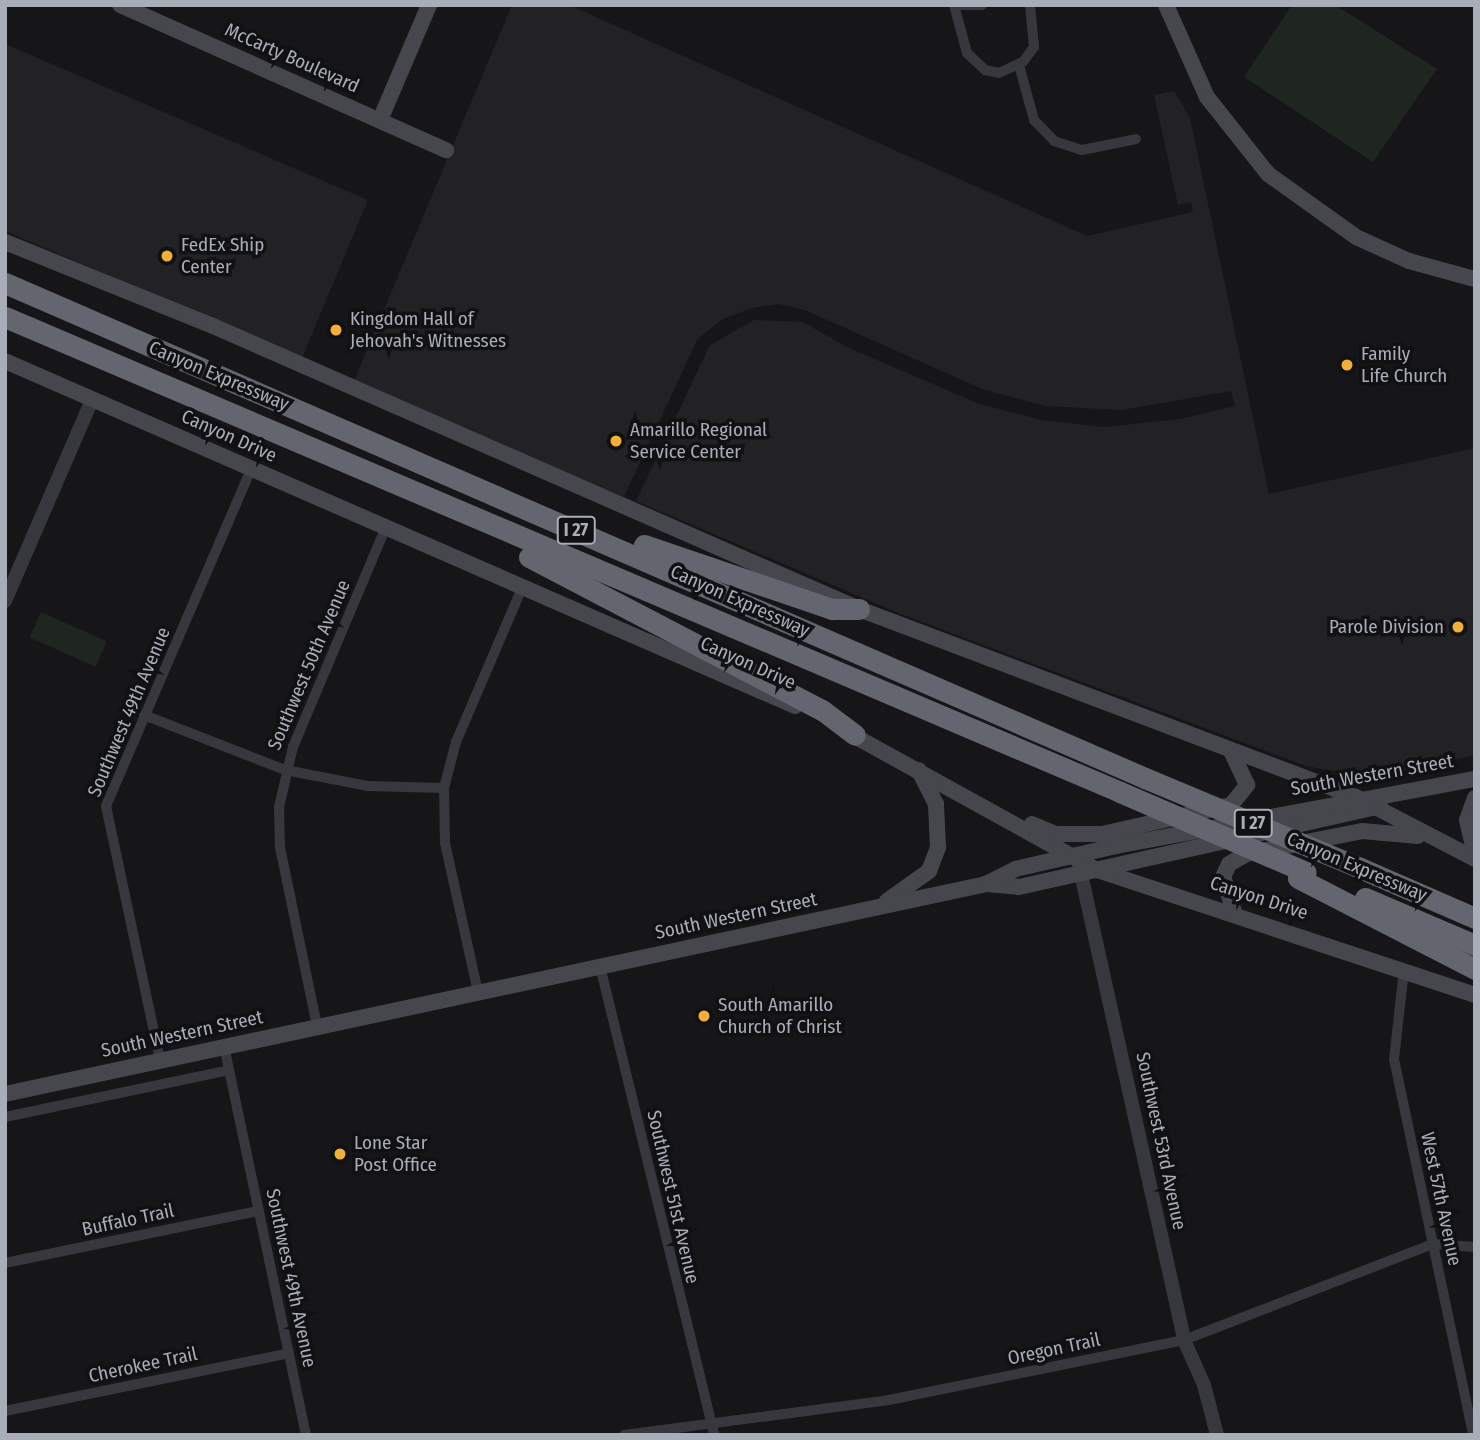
<!DOCTYPE html>
<style>
body{margin:0}
#map{position:relative;width:1480px;height:1440px;overflow:hidden;background:#161618;font-family:"Fira Sans Condensed",sans-serif}
div>[style]{position:absolute}
.built>*{inset:0;background:#222225}
.green>*{inset:0;background:#1e261f;transform-origin:0 0}
.minor>*{height:10px;margin:-5px;padding:0 5px;transform-origin:5px;border-radius:5px;background:#37383d}
.tertiary>*{height:14px;margin:-7px;padding:0 7px;transform-origin:7px;border-radius:7px;background:#37383d}
.secondary>*{height:16px;margin:-8px;padding:0 8px;transform-origin:8px;border-radius:8px;background:#45474d}
.motorway>*{height:21px;margin:-10.5px;padding:0 10.5px;transform-origin:10.5px;border-radius:10.5px;background:#63666e}
.motorway-bridge>*{height:21px;margin:-10.5px;padding:0 10.5px;transform-origin:10.5px;border-radius:10.5px;background:#63666e}
.dots>*{width:19px;height:19px;translate:-50% -50%;box-sizing:border-box;border:4px solid #111113;border-radius:50%}
span{translate:-50% -50%;white-space:nowrap;text-align:center;line-height:1.15;-webkit-text-stroke:7px #111113;paint-order:stroke}
.shield-label span{padding:2px 5px;background:#111113;border:2px solid;border-radius:5px;-webkit-text-stroke-width:0}
.shield-label{font-size:18px;color:#a8adb8;font-weight:700}
.street-label{font-size:19px;color:#a8adb8}
.poi-label{font-size:19px;color:#a8adb8}
.left{translate:0 -50%;text-align:left}
.right{translate:-100% -50%;text-align:right}
.frame{position:absolute;inset:0;border:7px solid #a8adb8;pointer-events:none}
</style>
<div id="map">
<div class="built">
<i style="clip-path:polygon(512px 5px,569px 5px,1087px 236px,1193px 212px,1191px 202px,1178px 205px,1154px 95px,1174px 91px,1190px 118px,1269px 494px,1475px 448px,1475px 755px,1372px 778px,1306px 766px,901px 614px,636px 501px,710px 345px,754px 320px,803px 322px,847px 347px,977px 403px,1041px 420px,1105px 427px,1180px 419px,1235px 406px,1231px 391px,1122px 410px,1045px 406px,982px 389px,805px 310px,778px 304px,752px 308px,723px 319px,698px 338px,624px 497px,354px 381px)"></i>
<i style="clip-path:polygon(5px 44px,368px 200px,302px 358px,5px 231px)"></i>
</div>
<div class="green">
<i style="clip-path:polygon(1292px 5px,1335px 5px,1437px 69px,1373px 162px,1244px 77px)"></i>
<i style="left:41px;top:612px;width:72px;height:28px;rotate:24deg"></i>
</div>
<div class="minor">
<i style="left:954px;top:5px;width:50px;rotate:74.8deg"></i>
<i style="left:967px;top:53px;width:25px;rotate:43deg"></i>
<i style="left:985px;top:70px;width:14px;rotate:12deg"></i>
<i style="left:999px;top:73px;width:26px;rotate:-25deg"></i>
<i style="left:1023px;top:62px;width:19px;rotate:-54deg"></i>
<i style="left:1034px;top:47px;width:42px;rotate:-95.4deg"></i>
<i style="left:960px;top:5px;width:22px"></i>
<i style="left:1019px;top:65px;width:57px;rotate:74.7deg"></i>
<i style="left:1034px;top:120px;width:29px;rotate:46deg"></i>
<i style="left:1054px;top:141px;width:29px;rotate:18deg"></i>
<i style="left:1082px;top:150px;width:55px;rotate:-11.5deg"></i>
<i style="left:144px;top:715px;width:151px;rotate:21.3deg"></i>
<i style="left:285px;top:770px;width:85px;rotate:10.9deg"></i>
<i style="left:368px;top:786px;width:76px;rotate:1.5deg"></i>
<i style="left:600px;top:966px;width:483px;rotate:76.3deg"></i>
<i style="left:1404px;top:970px;width:90px;rotate:96.4deg"></i>
<i style="left:1394px;top:1059px;width:384px;rotate:78.1deg"></i>
<i style="left:478px;top:992px;width:153px;rotate:-102.5deg"></i>
<i style="left:445px;top:843px;width:55px;rotate:-91deg"></i>
<i style="left:444px;top:788px;width:48px;rotate:-75.4deg"></i>
<i style="left:456px;top:742px;width:170px;rotate:-66.8deg"></i>
<i style="left:317px;top:1026px;width:183px;rotate:-101.7deg"></i>
<i style="left:280px;top:847px;width:40px;rotate:-91.4deg"></i>
<i style="left:279px;top:807px;width:62px;rotate:-76.9deg"></i>
<i style="left:293px;top:747px;width:239px;rotate:-67.1deg"></i>
<i style="left:224px;top:1046px;width:398px;rotate:78.1deg"></i>
<i style="left:160px;top:1060px;width:260px;rotate:-102deg"></i>
<i style="left:106px;top:806px;width:367px;rotate:-66.7deg"></i>
<i style="left:5px;top:1117px;width:229px;rotate:-11.8deg"></i>
<i style="left:5px;top:1263px;width:259px;rotate:-11.6deg"></i>
<i style="left:5px;top:1411px;width:290px;rotate:-11.5deg"></i>
<i style="left:624px;top:1435px;width:267px;rotate:-7.5deg"></i>
<i style="left:889px;top:1400px;width:301px;rotate:-11.5deg"></i>
<i style="left:1184px;top:1340px;width:267px;rotate:-21.1deg"></i>
<i style="left:1433px;top:1244px;width:42px;rotate:4.1deg"></i>
</div>
<div class="tertiary">
<i style="left:5px;top:601px;width:219px;rotate:-66.6deg"></i>
<i style="left:1079px;top:865px;width:486px;rotate:77.5deg"></i>
<i style="left:1184px;top:1340px;width:49px;rotate:66deg"></i>
<i style="left:1204px;top:1385px;width:52px;rotate:75.4deg"></i>
</div>
<div class="secondary">
<i style="left:120px;top:5px;width:357px;rotate:24deg"></i>
<i style="left:1166px;top:5px;width:101px;rotate:66deg"></i>
<i style="left:1207px;top:97px;width:98px;rotate:51.6deg"></i>
<i style="left:1268px;top:174px;width:108px;rotate:35.6deg"></i>
<i style="left:1356px;top:237px;width:58px;rotate:24.4deg"></i>
<i style="left:1409px;top:261px;width:68px;rotate:15.3deg"></i>
<i style="left:380px;top:120px;width:125px;rotate:-66.9deg"></i>
<i style="left:5px;top:242px;width:224px;rotate:22deg"></i>
<i style="left:213px;top:326px;width:705px;rotate:23.66deg"></i>
<i style="left:859px;top:609px;width:531px;rotate:20.72deg"></i>
<i style="left:1356px;top:797px;width:134px;rotate:27.5deg"></i>
<i style="left:5px;top:361px;width:862px;rotate:23.59deg"></i>
<i style="left:847px;top:732px;width:286px;rotate:28.9deg"></i>
<i style="left:1097px;top:870px;width:398px;rotate:18.3deg"></i>
<i style="left:1475px;top:798px;width:23px;rotate:110deg"></i>
<i style="left:1467px;top:820px;width:36px;rotate:77deg"></i>
<i style="left:1032px;top:824px;width:26px;rotate:23deg"></i>
<i style="left:1056px;top:834px;width:46px"></i>
<i style="left:1102px;top:834px;width:132px;rotate:-12.7deg"></i>
<i style="left:1231px;top:805px;width:26px;rotate:-51deg"></i>
<i style="left:1247px;top:785px;width:38px;rotate:-115deg"></i>
<i style="left:986px;top:884px;width:33px;rotate:5deg"></i>
<i style="left:1019px;top:887px;width:370px;rotate:-12.6deg"></i>
<i style="left:887px;top:901px;width:52px;rotate:-35.5deg"></i>
<i style="left:929px;top:871px;width:26px;rotate:-69deg"></i>
<i style="left:938px;top:847px;width:43px;rotate:-92.7deg"></i>
<i style="left:936px;top:804px;width:38px;rotate:-117deg"></i>
<i style="left:1234px;top:912px;width:37px;rotate:-107deg"></i>
<i style="left:1223px;top:877px;width:14px;rotate:-65deg"></i>
<i style="left:1229px;top:864px;width:20px;rotate:-30deg"></i>
<i style="left:1246px;top:854px;width:118px;rotate:-11.2deg"></i>
<i style="left:1362px;top:831px;width:56px;rotate:5.1deg"></i>
<i style="left:5px;top:1094px;width:1003px;rotate:-12.08deg"></i>
<i style="left:986px;top:884px;width:33px;rotate:-27deg"></i>
<i style="left:1015px;top:869px;width:104px;rotate:-12.8deg"></i>
<i style="left:1116px;top:846px;width:365px;rotate:-10.6deg"></i>
</div>
<div class="motorway">
<i style="left:5px;top:283px;width:1243px;rotate:23.47deg"></i>
<i style="left:5px;top:317px;width:1212px;rotate:23.07deg"></i>
<i style="left:644px;top:545px;width:199px;rotate:18.8deg"></i>
<i style="left:832px;top:609px;width:27px"></i>
<i style="left:529px;top:557px;width:331px;rotate:27.6deg"></i>
<i style="left:822px;top:710px;width:41px;rotate:37.1deg"></i>
<i style="left:1360px;top:868px;width:125px;rotate:23.5deg"></i>
<i style="left:1298px;top:878px;width:199px;rotate:27.2deg"></i>
<i style="left:1365px;top:898px;width:120px;rotate:23.1deg"></i>
</div>
<div class="motorway-bridge">
<i style="left:1145px;top:778px;width:233px;rotate:22.7deg"></i>
<i style="left:1120px;top:792px;width:202px;rotate:23.3deg"></i>
</div>
<div class="dots">
<i style="left:167px;top:256px;background:#f2b134"></i>
<i style="left:336px;top:330px;background:#f2b134"></i>
<i style="left:1347px;top:365px;background:#f2b134"></i>
<i style="left:616px;top:441px;background:#f2b134"></i>
<i style="left:1458px;top:627px;background:#f2b134"></i>
<i style="left:704px;top:1016px;background:#f2b134"></i>
<i style="left:340px;top:1154px;background:#f2b134"></i>
</div>
<div class="shield-label">
<span style="left:576px;top:530px">I 27</span>
<span style="left:1253px;top:823px">I 27</span>
</div>
<div class="street-label">
<span style="left:292px;top:58px;rotate:24deg">McCarty Boulevard</span>
<span style="left:219px;top:376px;rotate:23deg">Canyon Expressway</span>
<span style="left:229px;top:436px;rotate:24deg">Canyon Drive</span>
<span style="left:740px;top:601px;rotate:24deg">Canyon Expressway</span>
<span style="left:748px;top:663px;rotate:24deg">Canyon Drive</span>
<span style="left:309px;top:665px;rotate:-67deg">Southwest 50th Avenue</span>
<span style="left:129px;top:712px;rotate:-67deg">Southwest 49th Avenue</span>
<span style="left:1372px;top:775px;rotate:-10deg">South Western Street</span>
<span style="left:1357px;top:867px;rotate:23deg">Canyon Expressway</span>
<span style="left:1259px;top:898px;rotate:18deg">Canyon Drive</span>
<span style="left:736px;top:916px;rotate:-12deg">South Western Street</span>
<span style="left:182px;top:1034px;rotate:-12deg">South Western Street</span>
<span style="left:1161px;top:1141px;rotate:78deg">Southwest 53rd Avenue</span>
<span style="left:673px;top:1197px;rotate:77deg">Southwest 51st Avenue</span>
<span style="left:1441px;top:1199px;rotate:78deg">West 57th Avenue</span>
<span style="left:128px;top:1220px;rotate:-12deg">Buffalo Trail</span>
<span style="left:291px;top:1278px;rotate:78deg">Southwest 49th Avenue</span>
<span style="left:1054px;top:1349px;rotate:-12deg">Oregon Trail</span>
<span style="left:143px;top:1365px;rotate:-12deg">Cherokee Trail</span>
</div>
<div class="poi-label">
<span class="left" style="left:181px;top:256px">FedEx Ship<br>Center</span>
<span class="left" style="left:350px;top:330px">Kingdom Hall of<br>Jehovah's Witnesses</span>
<span class="left" style="left:1361px;top:365px">Family<br>Life Church</span>
<span class="left" style="left:630px;top:441px">Amarillo Regional<br>Service Center</span>
<span class="right" style="left:1444px;top:627px">Parole Division</span>
<span class="left" style="left:718px;top:1016px">South Amarillo<br>Church of Christ</span>
<span class="left" style="left:354px;top:1154px">Lone Star<br>Post Office</span>
</div>
<div class="frame"></div>
</div>
